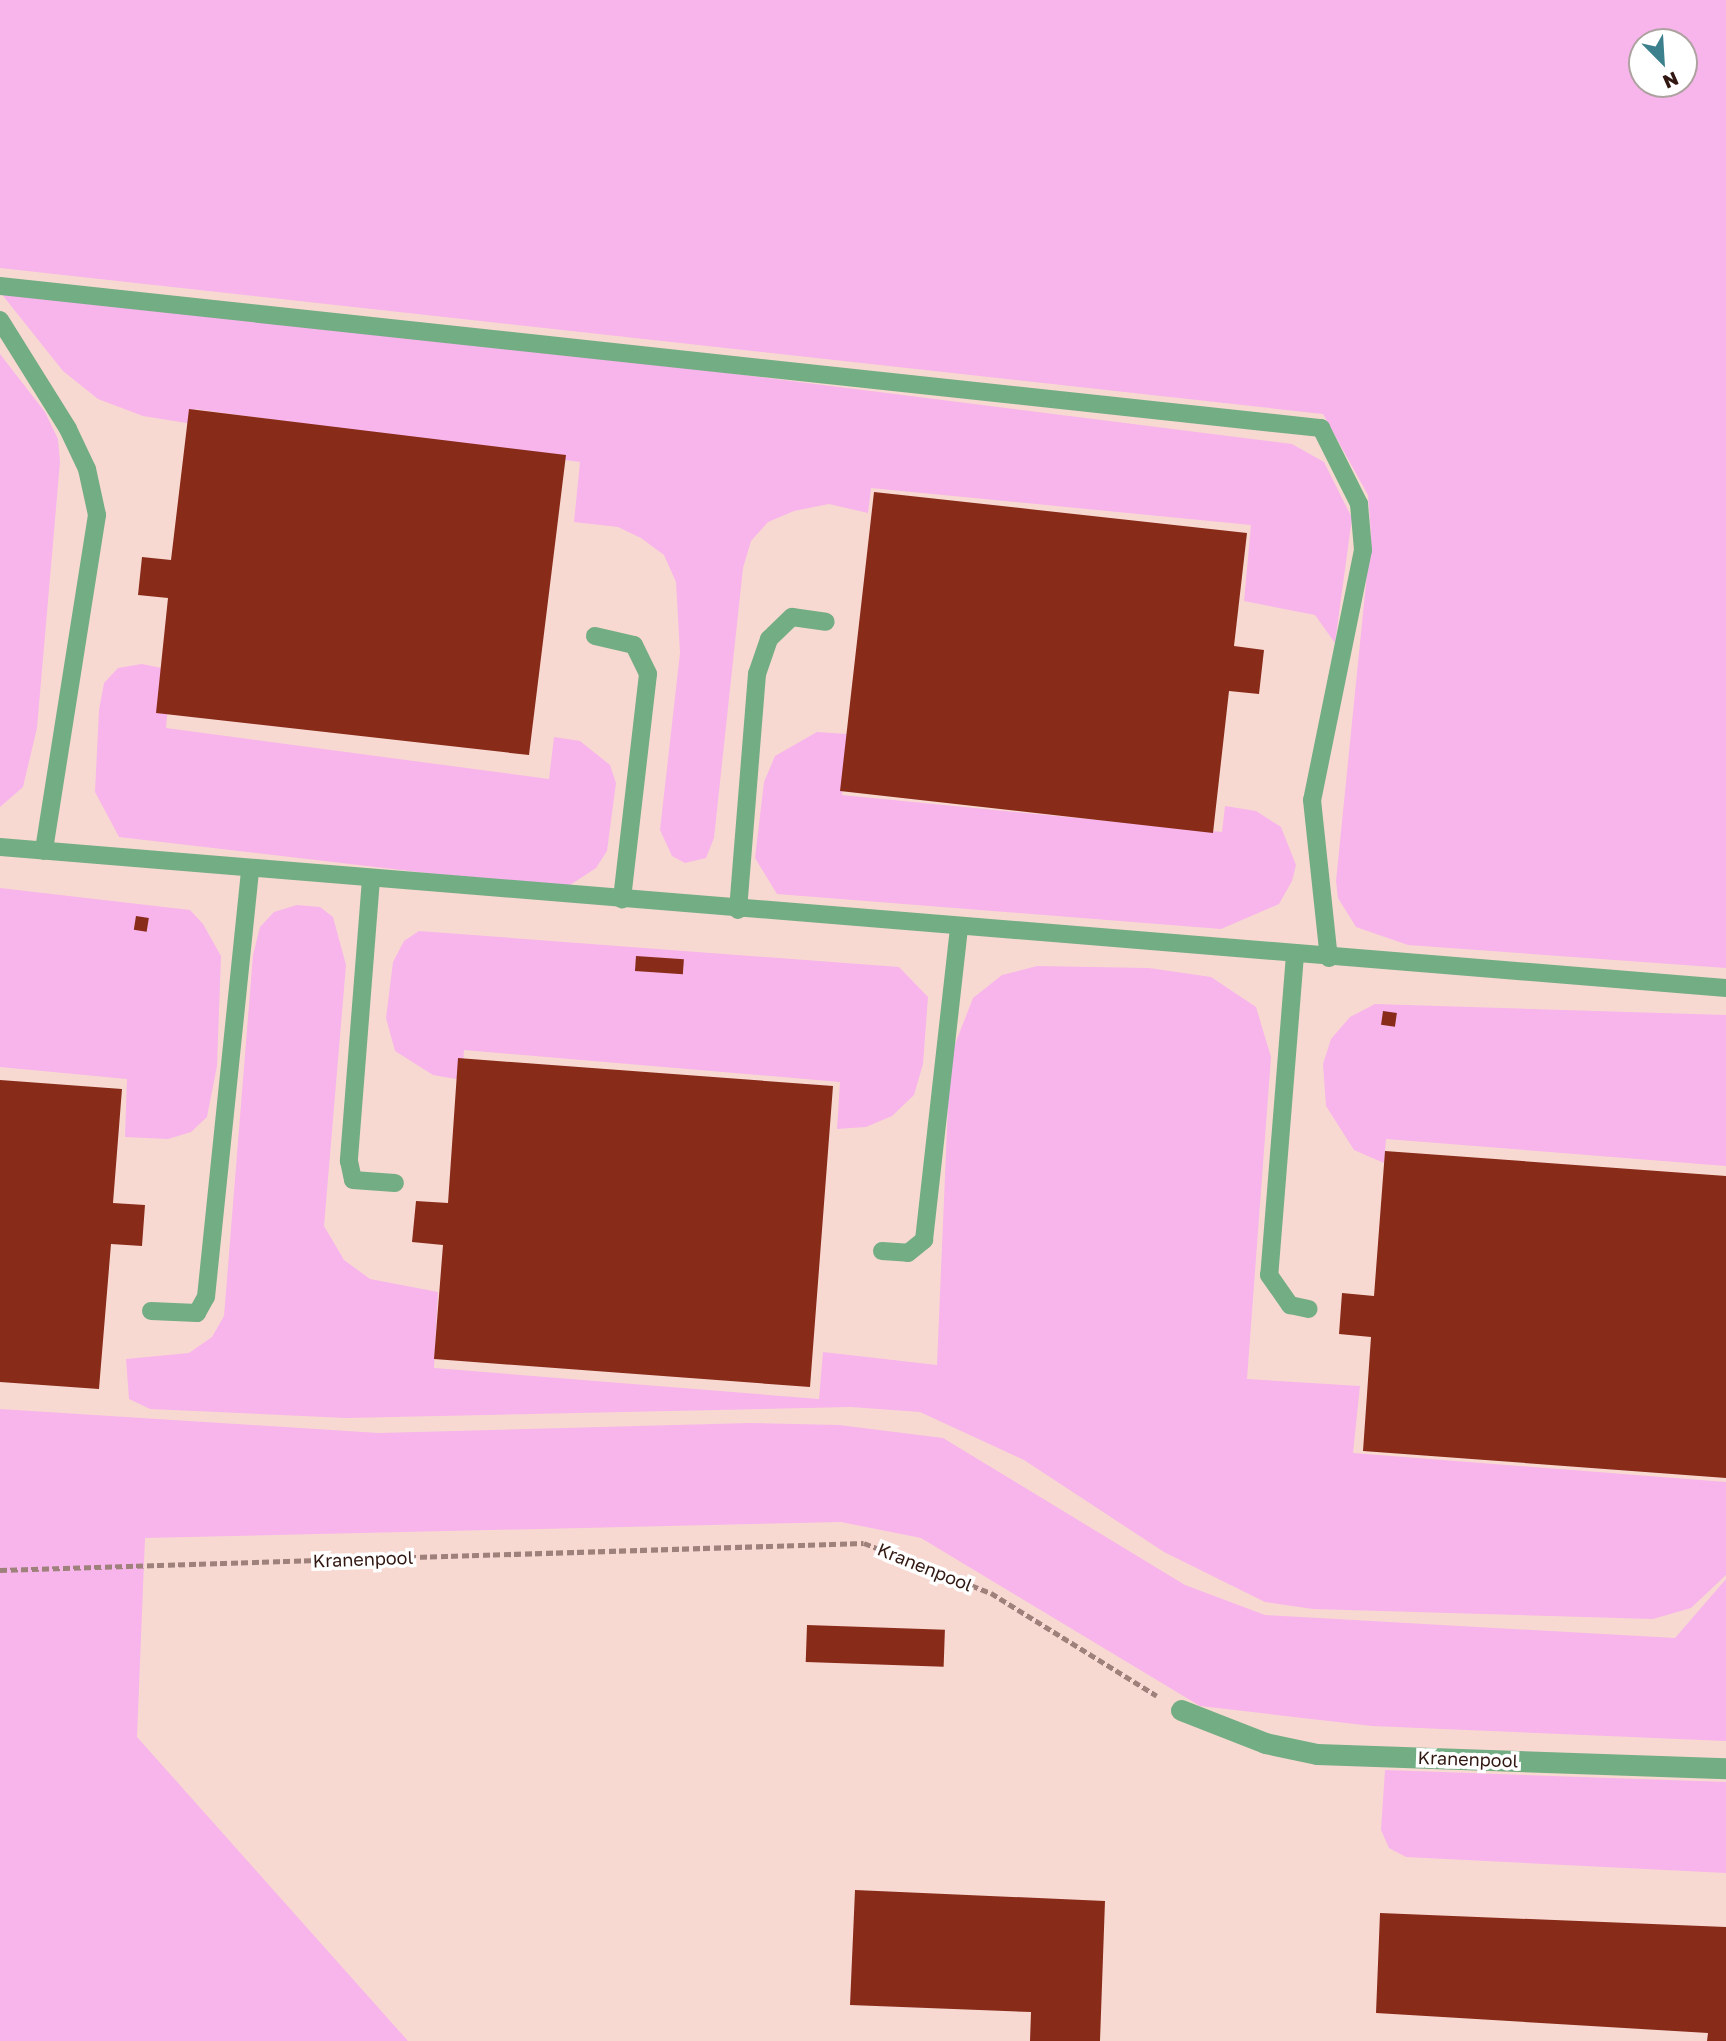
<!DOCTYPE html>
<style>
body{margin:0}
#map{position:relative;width:1726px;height:2041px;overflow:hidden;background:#f8d9d2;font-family:"Golos Text",sans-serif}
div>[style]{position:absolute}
.green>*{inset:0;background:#f7b5eb}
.building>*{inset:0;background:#892b19;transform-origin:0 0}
.path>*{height:4.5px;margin-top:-2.25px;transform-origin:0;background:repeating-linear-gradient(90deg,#9e817a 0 7px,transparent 0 10.5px)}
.service>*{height:18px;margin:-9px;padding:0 9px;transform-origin:9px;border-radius:9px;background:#73ad84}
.minor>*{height:21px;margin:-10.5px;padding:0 10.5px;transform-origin:10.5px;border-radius:10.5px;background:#73ad84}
span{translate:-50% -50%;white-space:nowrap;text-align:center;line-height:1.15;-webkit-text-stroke:7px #fff;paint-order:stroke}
.street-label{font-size:18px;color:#311711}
.north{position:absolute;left:1628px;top:28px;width:70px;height:70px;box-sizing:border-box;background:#fff;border:2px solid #ada2a0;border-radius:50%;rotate:156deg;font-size:19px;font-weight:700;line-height:28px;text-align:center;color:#311711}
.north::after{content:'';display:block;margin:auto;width:24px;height:32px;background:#3c808e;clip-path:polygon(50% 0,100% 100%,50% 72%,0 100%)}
</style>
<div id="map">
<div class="green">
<i style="clip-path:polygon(evenodd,0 0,1726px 0,1726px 968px,1408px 945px,1356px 927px,1338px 898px,1336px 881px,1371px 534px,1368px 495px,1323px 414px,0 268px,0 0,1642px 42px,1684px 42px,1684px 84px,1642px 84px,1642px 42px)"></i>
<i style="clip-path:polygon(0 292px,642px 362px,1292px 444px,1324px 462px,1352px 518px,1335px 643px,1315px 615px,1244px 601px,1251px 525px,871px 488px,868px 513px,829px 504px,794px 511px,768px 522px,751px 541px,743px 568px,714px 838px,706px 858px,685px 863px,672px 856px,660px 830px,680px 653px,676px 582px,664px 555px,641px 538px,618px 527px,574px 522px,580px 462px,195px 409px,193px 424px,143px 416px,98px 399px,63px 371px)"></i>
<i style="clip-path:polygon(0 354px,45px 412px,58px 439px,60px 462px,37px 728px,23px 787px,0 807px)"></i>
<i style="clip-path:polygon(142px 664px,171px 670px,166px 728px,549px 779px,554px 737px,580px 741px,610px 765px,616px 783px,607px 851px,596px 868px,567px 887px,538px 886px,119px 837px,95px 792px,99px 710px,104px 683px,118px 668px)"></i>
<i style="clip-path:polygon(817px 732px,847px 734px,842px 795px,1222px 832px,1225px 806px,1256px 811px,1281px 827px,1296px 865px,1292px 881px,1279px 904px,1221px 929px,777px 894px,755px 858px,764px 782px,775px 756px)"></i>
<i style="clip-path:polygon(0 888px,190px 910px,203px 924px,221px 956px,217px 1066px,207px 1117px,191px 1132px,168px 1139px,125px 1137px,127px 1079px,0 1067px)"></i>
<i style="clip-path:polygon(297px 905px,320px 907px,333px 917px,346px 965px,324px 1226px,344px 1260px,370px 1279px,438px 1292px,434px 1368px,819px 1399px,823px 1352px,937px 1365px,950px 1057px,973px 998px,1002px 975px,1037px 966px,1149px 968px,1211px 977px,1256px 1007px,1271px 1057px,1247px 1379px,1360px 1386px,1353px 1453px,1726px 1482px,1726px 1575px,1691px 1608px,1653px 1619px,1313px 1609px,1265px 1602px,1164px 1552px,1024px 1460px,920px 1412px,851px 1407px,346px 1418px,150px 1409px,129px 1399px,126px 1359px,189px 1353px,212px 1337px,224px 1316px,253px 955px,260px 927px,274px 912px)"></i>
<i style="clip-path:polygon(419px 931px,899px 967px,928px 997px,923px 1064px,914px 1095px,892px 1116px,866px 1127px,837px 1129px,840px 1082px,464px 1050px,462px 1080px,433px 1075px,395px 1051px,386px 1018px,393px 962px,404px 941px)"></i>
<i style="clip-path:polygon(1375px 1004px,1726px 1015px,1726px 1166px,1386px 1139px,1384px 1163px,1354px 1150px,1326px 1106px,1323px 1064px,1331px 1039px,1350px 1017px)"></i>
<i style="clip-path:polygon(0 1409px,379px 1433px,750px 1423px,839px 1425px,943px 1438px,1185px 1585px,1265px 1615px,1675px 1638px,1726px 1579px,1726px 1741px,1372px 1726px,1200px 1706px,921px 1538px,841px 1522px,145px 1538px,137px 1737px,408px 2041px,0 2041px)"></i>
<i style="clip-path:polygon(1385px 1770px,1726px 1782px,1726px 1873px,1406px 1857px,1389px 1848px,1381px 1830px)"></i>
</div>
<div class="building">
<i style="clip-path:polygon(189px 409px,566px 455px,529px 755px,156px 713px,168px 598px,138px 595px,142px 557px,171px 560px)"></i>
<i style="clip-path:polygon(874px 492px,1247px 533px,1234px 646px,1264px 650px,1259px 694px,1229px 691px,1213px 833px,840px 791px)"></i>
<i style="left:136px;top:916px;width:13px;height:14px;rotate:9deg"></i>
<i style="left:636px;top:956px;width:48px;height:15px;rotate:4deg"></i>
<i style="left:1383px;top:1011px;width:14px;height:14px;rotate:8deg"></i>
<i style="clip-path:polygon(458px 1058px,833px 1086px,810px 1387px,434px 1359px,443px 1245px,412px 1242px,416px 1201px,448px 1203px)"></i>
<i style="clip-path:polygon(0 1080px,122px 1089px,113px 1203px,145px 1205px,142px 1246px,111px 1244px,99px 1389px,0 1382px)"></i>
<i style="clip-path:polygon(1385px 1151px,1726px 1176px,1726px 1478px,1363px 1451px,1371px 1337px,1339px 1334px,1342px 1293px,1374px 1296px)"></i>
<i style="left:807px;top:1625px;width:138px;height:37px;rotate:2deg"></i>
<i style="clip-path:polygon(855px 1890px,1105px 1901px,1100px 2041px,1030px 2041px,1031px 2012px,850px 2005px)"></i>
<i style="clip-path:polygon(1380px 1913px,1726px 1927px,1726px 2041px,1707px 2041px,1708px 2033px,1376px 2013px)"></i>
</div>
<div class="path">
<i style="left:0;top:1570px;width:864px;rotate:-1.79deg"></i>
<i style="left:864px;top:1543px;width:136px;rotate:21.5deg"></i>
<i style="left:991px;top:1593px;width:195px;rotate:31.8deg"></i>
</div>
<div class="service">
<i style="left:0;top:286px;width:1329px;rotate:6.14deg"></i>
<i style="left:1321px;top:428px;width:85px;rotate:63.4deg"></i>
<i style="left:1359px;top:504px;width:46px;rotate:85deg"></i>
<i style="left:1363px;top:550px;width:255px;rotate:101.5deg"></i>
<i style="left:1312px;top:800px;width:159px;rotate:83.9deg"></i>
<i style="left:0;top:320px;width:128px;rotate:58deg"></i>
<i style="left:68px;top:429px;width:44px;rotate:64.6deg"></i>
<i style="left:87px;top:469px;width:47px;rotate:77.7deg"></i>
<i style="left:97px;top:515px;width:340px;rotate:99deg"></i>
<i style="left:595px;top:636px;width:40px;rotate:13deg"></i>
<i style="left:634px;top:645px;width:32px;rotate:64deg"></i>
<i style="left:648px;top:674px;width:227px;rotate:96.6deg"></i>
<i style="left:0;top:847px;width:1732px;rotate:4.67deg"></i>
<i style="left:371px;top:879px;width:283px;rotate:94.5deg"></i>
<i style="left:349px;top:1161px;width:19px;rotate:78deg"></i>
<i style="left:353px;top:1180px;width:42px;rotate:4.1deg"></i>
<i style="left:738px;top:910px;width:237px;rotate:-85.4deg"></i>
<i style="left:757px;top:674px;width:37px;rotate:-71deg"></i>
<i style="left:769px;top:639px;width:32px;rotate:-44deg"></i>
<i style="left:792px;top:617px;width:34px;rotate:8deg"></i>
<i style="left:1295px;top:955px;width:321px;rotate:94.6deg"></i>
<i style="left:1269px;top:1275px;width:37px;rotate:55deg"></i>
<i style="left:1290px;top:1305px;width:19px;rotate:12deg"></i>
<i style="left:882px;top:1251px;width:26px;rotate:4deg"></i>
<i style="left:908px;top:1253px;width:21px;rotate:-39deg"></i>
<i style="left:924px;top:1240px;width:314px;rotate:-83.6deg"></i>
<i style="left:151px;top:1311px;width:46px;rotate:2.5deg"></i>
<i style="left:197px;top:1313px;width:18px;rotate:-61deg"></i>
<i style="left:206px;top:1297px;width:430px;rotate:-84.1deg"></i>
</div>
<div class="minor">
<i style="left:1181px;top:1710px;width:90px;rotate:21.4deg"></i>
<i style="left:1265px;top:1743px;width:53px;rotate:11.9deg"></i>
<i style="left:1317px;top:1754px;width:409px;rotate:2deg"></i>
</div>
<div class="street-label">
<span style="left:363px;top:1559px;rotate:-2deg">Kranenpool</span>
<span style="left:925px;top:1567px;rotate:22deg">Kranenpool</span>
<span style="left:1468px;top:1759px;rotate:2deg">Kranenpool</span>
</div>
<div class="north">N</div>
</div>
